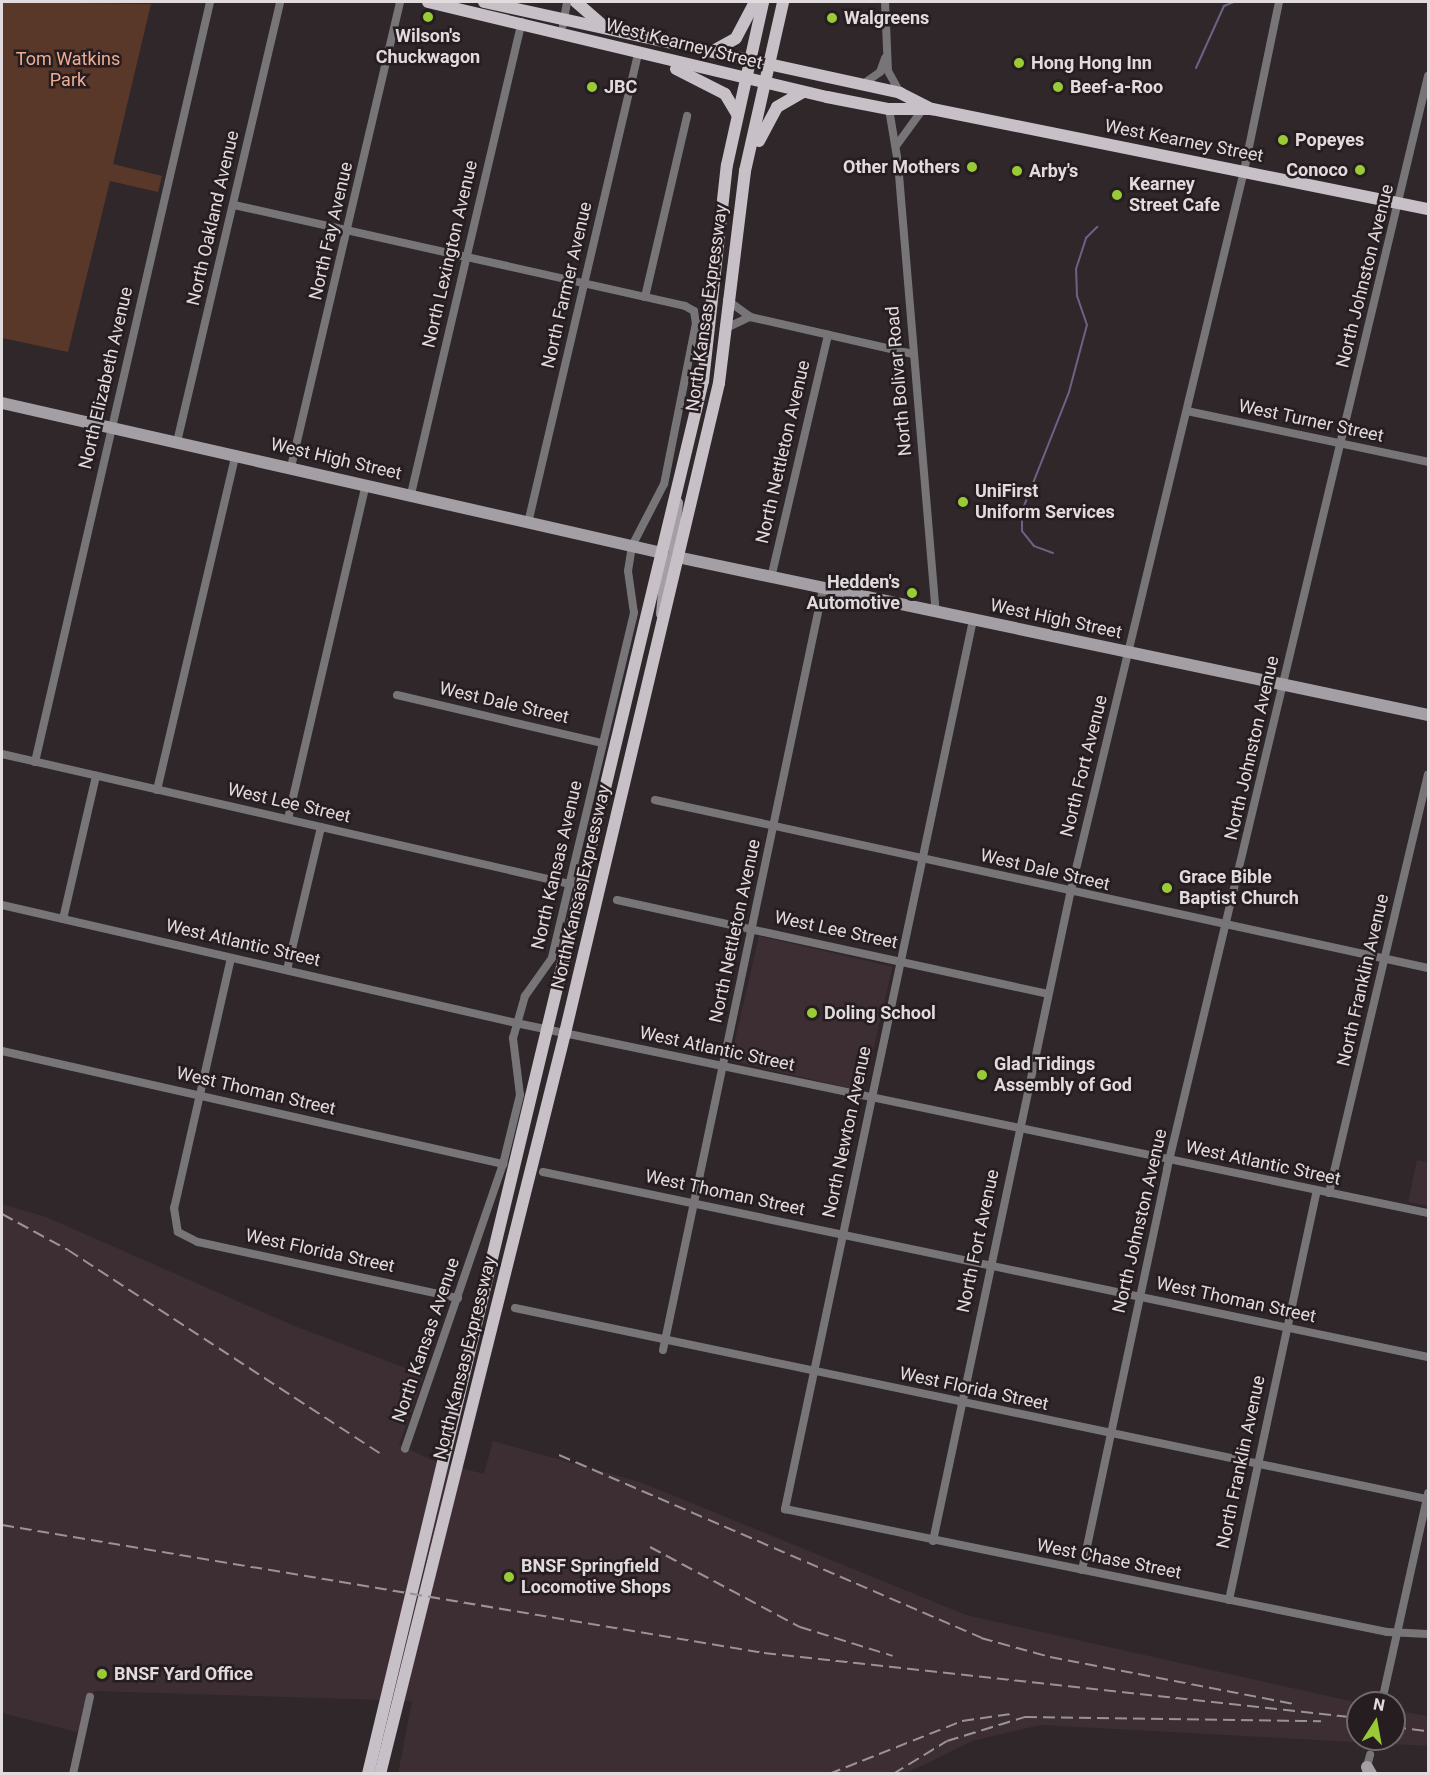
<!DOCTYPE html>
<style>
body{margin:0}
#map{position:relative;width:1430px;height:1775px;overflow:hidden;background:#2f272a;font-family:Roboto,sans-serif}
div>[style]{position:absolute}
.built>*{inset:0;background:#3d2e34;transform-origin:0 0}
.green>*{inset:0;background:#593829}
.stream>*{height:2px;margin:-1px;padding:0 1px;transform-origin:1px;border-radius:1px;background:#6c6286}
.street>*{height:8px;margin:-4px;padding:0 4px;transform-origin:4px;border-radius:4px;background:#787578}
.secondary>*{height:12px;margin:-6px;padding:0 6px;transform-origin:6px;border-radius:6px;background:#a49fa4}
.primary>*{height:12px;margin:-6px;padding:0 6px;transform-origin:6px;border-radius:6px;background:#c7c0c7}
.rail>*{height:2px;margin-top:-1px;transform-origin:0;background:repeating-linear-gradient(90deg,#9a9396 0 12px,transparent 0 18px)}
.dots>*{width:16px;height:16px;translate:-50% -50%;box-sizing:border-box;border:3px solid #261d21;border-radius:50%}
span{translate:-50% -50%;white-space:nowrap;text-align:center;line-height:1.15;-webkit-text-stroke:5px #261d21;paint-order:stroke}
.poi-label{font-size:18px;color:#e1dbdd;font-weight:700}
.left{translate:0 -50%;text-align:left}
.right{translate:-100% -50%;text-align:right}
.street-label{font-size:18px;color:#e1dbdd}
.park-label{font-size:18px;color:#eead90}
.frame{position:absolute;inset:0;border:3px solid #e1dbdd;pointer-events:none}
.north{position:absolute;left:1346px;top:1691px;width:60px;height:60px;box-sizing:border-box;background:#261d21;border:2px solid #71696c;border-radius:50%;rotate:11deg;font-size:16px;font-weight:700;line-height:24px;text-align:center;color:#e1dbdd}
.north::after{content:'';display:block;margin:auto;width:21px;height:27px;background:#99cb36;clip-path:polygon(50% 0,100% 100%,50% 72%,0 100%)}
</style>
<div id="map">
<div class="built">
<i style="left:759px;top:936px;width:137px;height:128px;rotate:13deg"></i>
<i style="clip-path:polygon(1417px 1160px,1428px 1162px,1428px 1206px,1408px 1202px)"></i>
<i style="clip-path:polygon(2px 1204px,46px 1217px,292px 1325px,424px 1375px,399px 1445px,432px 1460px,484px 1474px,493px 1441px,640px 1482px,966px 1615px,1359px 1703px,1358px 1739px,1394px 1739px,1394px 1710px,1428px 1716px,1428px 1746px,1041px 1725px,972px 1741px,907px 1773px,398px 1774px,412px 1701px,94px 1691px,85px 1734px,2px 1713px)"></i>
</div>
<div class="green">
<i style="clip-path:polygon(2px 2px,151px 4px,113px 164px,162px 176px,158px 192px,110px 181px,68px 352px,2px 338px)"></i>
</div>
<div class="stream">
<i style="left:1196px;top:68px;width:68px;rotate:-65.7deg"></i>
<i style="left:1224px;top:6px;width:11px;rotate:-22deg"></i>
<i style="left:1053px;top:553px;width:20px;rotate:-160deg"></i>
<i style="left:1034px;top:546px;width:19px;rotate:-129deg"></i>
<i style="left:1022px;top:531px;width:20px;rotate:-90deg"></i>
<i style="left:1022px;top:511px;width:128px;rotate:-68.4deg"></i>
<i style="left:1069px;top:392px;width:69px;rotate:-75deg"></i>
<i style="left:1087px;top:325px;width:31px;rotate:-109deg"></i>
<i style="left:1077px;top:296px;width:27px;rotate:-92deg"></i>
<i style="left:1076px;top:269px;width:33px;rotate:-72deg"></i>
<i style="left:1086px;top:238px;width:16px;rotate:-45deg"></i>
</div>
<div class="street">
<i style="left:885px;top:2px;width:69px;rotate:87.5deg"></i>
<i style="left:888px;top:71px;width:25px;rotate:61deg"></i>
<i style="left:563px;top:25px;width:23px;rotate:-80deg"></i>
<i style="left:863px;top:84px;width:21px;rotate:-35deg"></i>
<i style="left:880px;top:72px;width:15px;rotate:-70deg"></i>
<i style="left:889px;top:109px;width:55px;rotate:80.5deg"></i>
<i style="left:898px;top:163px;width:451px;rotate:85.2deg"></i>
<i style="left:896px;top:146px;width:41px;rotate:-54deg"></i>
<i style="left:234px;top:205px;width:462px;rotate:12.6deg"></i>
<i style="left:685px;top:306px;width:10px;rotate:29deg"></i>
<i style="left:694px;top:311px;width:12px;rotate:81deg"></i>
<i style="left:696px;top:323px;width:164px;rotate:101.2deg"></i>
<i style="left:664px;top:484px;width:70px;rotate:117.3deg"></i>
<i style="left:632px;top:546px;width:25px;rotate:99deg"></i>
<i style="left:628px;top:571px;width:42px;rotate:81.9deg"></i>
<i style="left:634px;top:613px;width:355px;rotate:103.4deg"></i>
<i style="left:552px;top:958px;width:47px;rotate:125.4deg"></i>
<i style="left:525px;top:996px;width:44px;rotate:105.9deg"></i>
<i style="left:513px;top:1038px;width:57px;rotate:83deg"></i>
<i style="left:520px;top:1095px;width:71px;rotate:103.8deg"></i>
<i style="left:503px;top:1164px;width:301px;rotate:109deg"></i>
<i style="left:645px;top:297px;width:186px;rotate:-76.9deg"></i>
<i style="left:727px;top:300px;width:29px;rotate:36deg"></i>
<i style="left:750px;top:317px;width:167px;rotate:12.8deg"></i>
<i style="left:724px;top:329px;width:29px;rotate:-25deg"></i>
<i style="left:1187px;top:411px;width:246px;rotate:11.9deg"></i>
<i style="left:177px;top:442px;width:452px;rotate:-76.8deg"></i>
<i style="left:291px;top:467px;width:478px;rotate:-76.8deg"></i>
<i style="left:411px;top:494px;width:485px;rotate:-76.8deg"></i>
<i style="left:528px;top:523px;width:482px;rotate:-76.8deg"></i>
<i style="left:771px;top:578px;width:250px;rotate:-76.8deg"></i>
<i style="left:973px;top:620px;width:909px;rotate:101.94deg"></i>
<i style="left:785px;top:1509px;width:614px;rotate:11.55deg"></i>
<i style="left:1387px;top:1632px;width:41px;rotate:2.8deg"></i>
<i style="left:397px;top:695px;width:211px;rotate:13.2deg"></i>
<i style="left:2px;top:754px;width:583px;rotate:12.89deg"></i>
<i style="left:35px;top:762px;width:780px;rotate:-77.03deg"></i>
<i style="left:157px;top:790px;width:345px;rotate:-76.8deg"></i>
<i style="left:655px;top:800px;width:791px;rotate:12.26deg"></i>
<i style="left:288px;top:819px;width:344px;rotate:-76.9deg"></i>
<i style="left:617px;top:900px;width:441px;rotate:12.3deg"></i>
<i style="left:2px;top:905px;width:527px;rotate:12.93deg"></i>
<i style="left:516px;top:1023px;width:932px;rotate:11.77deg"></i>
<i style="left:63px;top:919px;width:147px;rotate:-77deg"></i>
<i style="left:231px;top:958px;width:256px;rotate:102.8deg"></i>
<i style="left:174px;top:1208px;width:24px;rotate:81deg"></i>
<i style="left:178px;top:1232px;width:22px;rotate:27deg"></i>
<i style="left:198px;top:1242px;width:266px;rotate:12.2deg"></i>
<i style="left:287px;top:970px;width:147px;rotate:-76.6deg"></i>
<i style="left:2px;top:1051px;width:514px;rotate:12.71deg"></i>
<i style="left:543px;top:1172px;width:904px;rotate:11.81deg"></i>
<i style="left:1329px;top:1193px;width:430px;rotate:-76.7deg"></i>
<i style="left:515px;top:1308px;width:932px;rotate:11.83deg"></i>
<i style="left:663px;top:1350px;width:778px;rotate:-78.13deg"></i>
<i style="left:933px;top:1541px;width:661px;rotate:-78.04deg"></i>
<i style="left:1070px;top:894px;width:744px;rotate:-76.47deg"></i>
<i style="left:1244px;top:171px;width:173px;rotate:-78.3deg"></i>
<i style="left:1082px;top:1570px;width:410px;rotate:-78deg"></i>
<i style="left:1167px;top:1169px;width:1124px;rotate:-76.57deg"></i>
<i style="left:1229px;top:1600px;width:418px;rotate:-77.9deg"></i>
<i style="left:1382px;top:1701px;width:213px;rotate:-77.5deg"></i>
<i style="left:1366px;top:1770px;width:16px;rotate:-75deg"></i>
<i style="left:73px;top:1774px;width:79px;rotate:-77.6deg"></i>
</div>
<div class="secondary">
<i style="left:2px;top:403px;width:677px;rotate:12.8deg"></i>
<i style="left:662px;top:553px;width:9px;rotate:58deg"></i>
<i style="left:667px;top:561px;width:53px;rotate:95.4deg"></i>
<i style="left:677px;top:503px;width:42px;rotate:96.8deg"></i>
<i style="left:672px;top:545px;width:13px;rotate:67deg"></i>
<i style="left:677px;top:557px;width:767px;rotate:11.88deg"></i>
<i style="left:1367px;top:1767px;width:8px;rotate:60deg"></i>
</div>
<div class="primary">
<i style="left:428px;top:2px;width:410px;rotate:13.4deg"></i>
<i style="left:827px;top:97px;width:63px;rotate:11deg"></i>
<i style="left:889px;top:109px;width:43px"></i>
<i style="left:484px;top:2px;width:426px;rotate:12.3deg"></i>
<i style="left:900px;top:93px;width:36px;rotate:27deg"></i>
<i style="left:932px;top:109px;width:506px;rotate:11.4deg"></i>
<i style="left:576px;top:2px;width:32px;rotate:41deg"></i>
<i style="left:713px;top:51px;width:26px;rotate:-29deg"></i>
<i style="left:736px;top:38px;width:41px;rotate:-62.2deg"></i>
<i style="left:676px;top:69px;width:55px;rotate:27deg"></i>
<i style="left:725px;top:94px;width:23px;rotate:59deg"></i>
<i style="left:759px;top:141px;width:38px;rotate:-62deg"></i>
<i style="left:777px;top:107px;width:30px;rotate:-30deg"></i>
<i style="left:368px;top:1774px;width:1433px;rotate:-76.48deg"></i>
<i style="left:703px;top:381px;width:217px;rotate:-83.7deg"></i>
<i style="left:727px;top:165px;width:167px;rotate:-77.5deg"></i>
<i style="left:380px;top:1774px;width:764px;rotate:-75.98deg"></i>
<i style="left:565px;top:1033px;width:668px;rotate:-76.67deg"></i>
<i style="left:719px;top:383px;width:214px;rotate:-83deg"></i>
<i style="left:745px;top:171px;width:173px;rotate:-77.3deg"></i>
</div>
<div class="rail">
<i style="left:2px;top:1214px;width:75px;rotate:28.6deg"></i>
<i style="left:68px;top:1250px;width:374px;rotate:33.1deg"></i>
<i style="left:559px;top:1455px;width:460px;rotate:23.4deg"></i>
<i style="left:981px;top:1638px;width:72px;rotate:15.4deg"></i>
<i style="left:1050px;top:1657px;width:248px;rotate:10.9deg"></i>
<i style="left:2px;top:1525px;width:773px;rotate:9.54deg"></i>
<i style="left:764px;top:1653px;width:598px;rotate:6.24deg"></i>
<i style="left:650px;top:1547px;width:170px;rotate:28.1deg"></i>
<i style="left:800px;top:1627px;width:97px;rotate:17.3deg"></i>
<i style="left:1394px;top:1727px;width:34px;rotate:7deg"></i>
<i style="left:829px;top:1774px;width:143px;rotate:-21.7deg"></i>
<i style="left:962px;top:1721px;width:49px;rotate:-8.1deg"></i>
<i style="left:893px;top:1774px;width:63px;rotate:-31.4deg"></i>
<i style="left:947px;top:1741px;width:82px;rotate:-17.1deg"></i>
<i style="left:1025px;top:1717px;width:296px;rotate:0.8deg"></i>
</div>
<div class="dots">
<i style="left:428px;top:17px;background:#99cb36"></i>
<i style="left:832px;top:18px;background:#99cb36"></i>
<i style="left:1019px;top:63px;background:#99cb36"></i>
<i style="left:592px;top:87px;background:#99cb36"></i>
<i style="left:1058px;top:87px;background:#99cb36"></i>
<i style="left:1283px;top:140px;background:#99cb36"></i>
<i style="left:972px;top:167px;background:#99cb36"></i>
<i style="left:1360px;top:170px;background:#99cb36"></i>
<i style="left:1017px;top:171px;background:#99cb36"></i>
<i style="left:1117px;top:195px;background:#99cb36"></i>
<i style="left:963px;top:502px;background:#99cb36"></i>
<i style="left:912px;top:593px;background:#99cb36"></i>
<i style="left:1167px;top:888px;background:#99cb36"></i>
<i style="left:812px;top:1013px;background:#99cb36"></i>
<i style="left:982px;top:1075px;background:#99cb36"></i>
<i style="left:509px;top:1577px;background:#99cb36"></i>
<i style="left:102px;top:1674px;background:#99cb36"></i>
</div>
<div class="poi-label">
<span class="left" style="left:844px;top:18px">Walgreens</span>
<span style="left:428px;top:47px">Wilson's<br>Chuckwagon</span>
<span class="left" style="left:1031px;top:63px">Hong Hong Inn</span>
<span class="left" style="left:604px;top:87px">JBC</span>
<span class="left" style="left:1070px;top:87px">Beef-a-Roo</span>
<span class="left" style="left:1295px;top:140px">Popeyes</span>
<span class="right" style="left:960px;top:167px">Other Mothers</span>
<span class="right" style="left:1348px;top:170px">Conoco</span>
<span class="left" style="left:1029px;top:171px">Arby's</span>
<span class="left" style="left:1129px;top:195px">Kearney<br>Street Cafe</span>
<span class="left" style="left:975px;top:502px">UniFirst<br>Uniform Services</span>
<span class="right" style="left:900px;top:593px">Hedden's<br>Automotive</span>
<span class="left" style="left:1179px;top:888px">Grace Bible<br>Baptist Church</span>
<span class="left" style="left:824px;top:1013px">Doling School</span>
<span class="left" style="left:994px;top:1075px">Glad Tidings<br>Assembly of God</span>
<span class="left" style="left:521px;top:1577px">BNSF Springfield<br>Locomotive Shops</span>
<span class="left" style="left:114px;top:1674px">BNSF Yard Office</span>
</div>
<div class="street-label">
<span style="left:684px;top:44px;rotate:14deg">West Kearney Street</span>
<span style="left:1184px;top:141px;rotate:11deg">West Kearney Street</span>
<span style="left:213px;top:218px;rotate:-77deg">North Oakland Avenue</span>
<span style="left:331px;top:231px;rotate:-77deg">North Fay Avenue</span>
<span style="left:450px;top:254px;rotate:-77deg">North Lexington Avenue</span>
<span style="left:1365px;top:276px;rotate:-76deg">North Johnston Avenue</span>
<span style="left:567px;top:285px;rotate:-77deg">North Farmer Avenue</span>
<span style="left:707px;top:308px;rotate:-82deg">North Kansas Expressway</span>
<span style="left:106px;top:378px;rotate:-77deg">North Elizabeth Avenue</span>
<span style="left:899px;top:381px;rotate:-95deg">North Bolivar Road</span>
<span style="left:1311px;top:421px;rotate:12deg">West Turner Street</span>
<span style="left:783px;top:452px;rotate:-77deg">North Nettleton Avenue</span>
<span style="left:336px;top:459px;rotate:13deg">West High Street</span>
<span style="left:1056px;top:619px;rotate:12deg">West High Street</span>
<span style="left:504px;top:703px;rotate:13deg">West Dale Street</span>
<span style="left:1252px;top:748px;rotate:-77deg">North Johnston Avenue</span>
<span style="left:1084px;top:766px;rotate:-76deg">North Fort Avenue</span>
<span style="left:289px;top:803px;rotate:13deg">West Lee Street</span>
<span style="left:557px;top:865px;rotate:-77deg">North Kansas Avenue</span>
<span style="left:1045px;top:870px;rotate:13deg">West Dale Street</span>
<span style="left:581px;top:887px;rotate:-77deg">North Kansas Expressway</span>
<span style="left:836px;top:930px;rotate:12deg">West Lee Street</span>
<span style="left:735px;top:931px;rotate:-78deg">North Nettleton Avenue</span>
<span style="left:243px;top:943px;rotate:13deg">West Atlantic Street</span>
<span style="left:1363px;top:980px;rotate:-77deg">North Franklin Avenue</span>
<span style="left:717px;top:1049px;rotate:12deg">West Atlantic Street</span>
<span style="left:256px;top:1091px;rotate:13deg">West Thoman Street</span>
<span style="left:847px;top:1132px;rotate:-78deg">North Newton Avenue</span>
<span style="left:1263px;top:1163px;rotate:12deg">West Atlantic Street</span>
<span style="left:725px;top:1193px;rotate:12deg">West Thoman Street</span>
<span style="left:1140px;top:1221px;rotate:-77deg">North Johnston Avenue</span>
<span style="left:978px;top:1241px;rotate:-78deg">North Fort Avenue</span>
<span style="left:320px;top:1251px;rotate:12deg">West Florida Street</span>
<span style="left:1236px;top:1300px;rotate:12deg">West Thoman Street</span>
<span style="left:426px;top:1340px;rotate:-71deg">North Kansas Avenue</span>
<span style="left:465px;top:1358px;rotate:-76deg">North Kansas Expressway</span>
<span style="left:974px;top:1389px;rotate:12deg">West Florida Street</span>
<span style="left:1241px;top:1462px;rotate:-78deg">North Franklin Avenue</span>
<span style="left:1109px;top:1559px;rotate:11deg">West Chase Street</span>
</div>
<div class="park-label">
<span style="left:68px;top:70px">Tom Watkins<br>Park</span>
</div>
<div class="frame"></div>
<div class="north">N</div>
</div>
